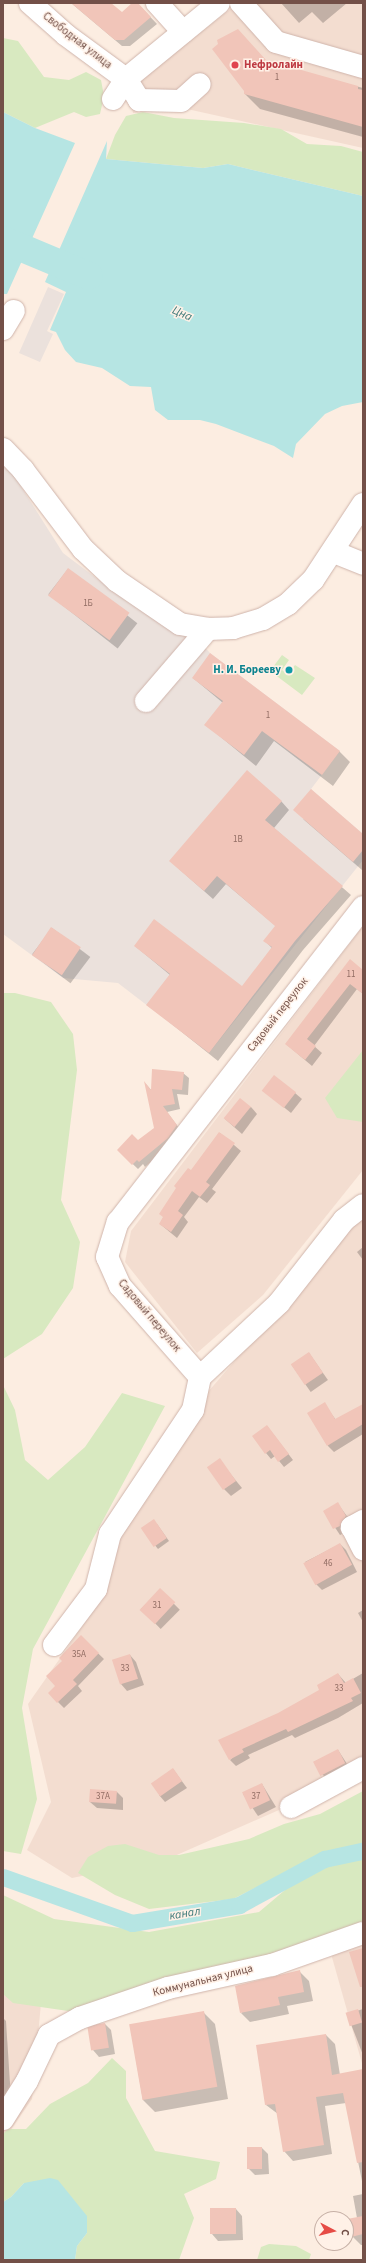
<!DOCTYPE html>
<meta charset="utf-8">
<style>
body{margin:0}
#map{position:relative;width:366px;height:2263px;overflow:hidden;background:#fcede1;font-family:"Source Sans 3",sans-serif}
div>[style]{position:absolute}
.residential>*{inset:0;background:#f3ddd0}
.industrial>*{inset:0;background:#ebe1dc}
.green>*{inset:0;background:#d8e9c0}
.water>*{inset:0;background:#b6e5e3}
.shadow>*{inset:0;background:#0003;transform-origin:0 0}
.canal>*{height:17px;margin:-8.5px;padding:0 8.5px;transform-origin:8.5px;border-radius:8.5px;background:#b6e5e3}
.river>*{height:28px;margin:-14px;padding:0 14px;transform-origin:14px;border-radius:14px;background:#b6e5e3}
.building>*{inset:0;background:#f1c5b9;transform-origin:0 0}
.roads{filter:drop-shadow(0 0 1px #cfb4ab) drop-shadow(0 0 1px #cfb4ab)}
.minor>*{height:22px;margin:-11px;padding:0 11px;transform-origin:11px;border-radius:11px;background:#fff}
.dots>*{width:11px;height:11px;translate:-50% -50%;box-sizing:border-box;border:2px solid #fff1e7;border-radius:50%}
span{translate:-50% -50%;white-space:nowrap;text-align:center;line-height:1.15;-webkit-text-stroke:3px #fff1e7;paint-order:stroke}
.number-label{font-size:9px;color:#926d64}
.number-label span{-webkit-text-stroke-width:0}
.street-label{font-size:11px;color:#735048}
.health-label{font-size:11px;color:#be3a42;font-weight:700}
.left{translate:0 -50%;text-align:left}
.culture-label{font-size:11px;color:#0d838f;font-weight:700}
.right{translate:-100% -50%;text-align:right}
.water-label{font-size:12px;color:#3c7878;font-style:italic}
.frame{position:absolute;inset:0;border:4px solid #735048;pointer-events:none}
.north{position:absolute;left:314px;top:2211px;width:40px;height:40px;box-sizing:border-box;background:#fff1e7;border:1px solid #c7b1a7;border-radius:50%;rotate:97deg;font-size:11px;font-weight:700;line-height:16px;text-align:center;color:#735048}
.north::after{content:'';display:block;margin:auto;width:14px;height:18px;background:#e64c46;clip-path:polygon(50% 0,100% 100%,50% 72%,0 100%)}
</style>
<div id="map">
<div class="residential">
<i style="clip-path:polygon(238px 3px,363px 3px,363px 148px,187px 109px,133px 113px,130px 99px,139px 81px)"></i>
<i style="clip-path:polygon(363px 926px,363px 1170px,263px 1295px,197px 1353px,125px 1262px,131px 1231px)"></i>
<i style="clip-path:polygon(363px 1213px,363px 1773px,170px 1858px,72px 1878px,27px 1850px,51px 1802px,28px 1704px,107px 1591px,112px 1540px,207px 1393px)"></i>
<i style="clip-path:polygon(363px 1926px,363px 2067px,326px 1936px)"></i>
<i style="clip-path:polygon(3px 1977px,41px 2003px,32px 2099px,3px 2141px)"></i>
</div>
<div class="industrial">
<i style="clip-path:polygon(48px 287px,64px 294px,47px 331px,53px 334px,40px 362px,19px 353px)"></i>
<i style="clip-path:polygon(3px 458px,63px 553px,132px 605px,198px 640px,210px 653px,340px 751px,311px 789px,363px 834px,363px 860px,209px 1053px,118px 983px,63px 978px,3px 934px)"></i>
</div>
<div class="green">
<i style="clip-path:polygon(3px 38px,18px 41px,44px 77px,69px 80px,86px 72px,101px 80px,104px 96px,100px 114px,86px 117px,74px 112px,35px 128px,3px 112px)"></i>
<i style="clip-path:polygon(143px 112px,174px 118px,244px 123px,281px 129px,307px 144px,341px 146px,363px 152px,363px 196px,228px 164px,203px 168px,106px 159px,115px 135px,126px 116px)"></i>
<i style="clip-path:polygon(282px 655px,289px 660px,282px 670px,288px 674px,295px 665px,315px 678px,302px 695px,270px 671px)"></i>
<i style="clip-path:polygon(3px 993px,15px 993px,51px 1002px,73px 1034px,77px 1070px,61px 1200px,80px 1242px,73px 1288px,42px 1334px,3px 1359px)"></i>
<i style="clip-path:polygon(363px 1050px,363px 1122px,337px 1118px,325px 1098px)"></i>
<i style="clip-path:polygon(3px 1385px,15px 1410px,25px 1460px,48px 1480px,85px 1447px,122px 1393px,165px 1406px,33px 1649px,22px 1708px,37px 1799px,21px 1854px,3px 1851px)"></i>
<i style="clip-path:polygon(363px 1791px,363px 1926px,271px 1960px,82px 2013px,13px 2003px,3px 1994px,3px 1895px,54px 1919px,149px 1932px,259px 1912px,291px 1885px,281px 1875px,233px 1899px,149px 1909px,115px 1895px,78px 1873px,88px 1857px,108px 1846px,125px 1844px,159px 1855px,179px 1855px,249px 1839px,284px 1824px,320px 1814px)"></i>
<i style="clip-path:polygon(112px 2058px,126px 2071px,126px 2098px,155px 2151px,220px 2162px,216px 2179px,184px 2194px,194px 2218px,179px 2260px,75px 2260px,77px 2246px,87px 2233px,24px 2183px,11px 2197px,3px 2202px,3px 2134px,8px 2129px,26px 2129px,50px 2104px,88px 2083px)"></i>
<i style="clip-path:polygon(269px 2244px,296px 2246px,311px 2254px,309px 2260px,257px 2260px,261px 2247px)"></i>
</div>
<div class="water">
<i style="clip-path:polygon(3px 112px,35px 128px,75px 143px,7px 294px,3px 294px)"></i>
<i style="clip-path:polygon(107px 141px,106px 159px,203px 168px,228px 164px,363px 196px,363px 402px,342px 406px,325px 414px,296px 444px,293px 458px,274px 446px,216px 424px,200px 420px,168px 420px,155px 410px,151px 387px,130px 386px,102px 368px,76px 362px,65px 350px,56px 332px,50px 330px,66px 292px,45px 282px)"></i>
<i style="clip-path:polygon(50px 2178px,58px 2180px,87px 2216px,87px 2233px,77px 2246px,75px 2260px,3px 2260px,3px 2202px,11px 2197px,24px 2183px)"></i>
</div>
<div class="shadow">
<i style="clip-path:polygon(71px 3px,109px 3px,122px 13px,137px 3px,157px 24px,130px 46px,122px 46px)"></i>
<i style="clip-path:polygon(281px 3px,347px 3px,323px 23px,312px 12px,299px 23px)"></i>
<i style="clip-path:polygon(267px 62px,363px 88px,363px 137px,260px 109px,245px 94px)"></i>
<i style="left:68px;top:569px;width:88px;height:32px;rotate:38deg"></i>
<i style="clip-path:polygon(193px 678px,339px 751px,350px 762px,333px 786px,274px 741px,256px 766px,206px 725px,223px 703px)"></i>
<i style="clip-path:polygon(281px 801px,289px 810px,274px 828px,351px 895px,303px 950px,218px 1061px,148px 1005px,170px 975px,135px 946px,242px 988px,272px 948px,265px 941px,276px 926px,226px 884px,213px 899px,179px 869px)"></i>
<i style="clip-path:polygon(303px 819px,363px 835px,363px 870px,362px 870px)"></i>
<i style="left:52px;top:928px;width:48px;height:33px;rotate:37deg"></i>
<i style="clip-path:polygon(363px 971px,363px 994px,357px 989px,314px 1046px,322px 1053px,312px 1066px,286px 1044px)"></i>
<i style="clip-path:polygon(183px 1073px,189px 1078px,188px 1095px,177px 1094px,180px 1109px,167px 1112px,182px 1132px,173px 1143px,145px 1167px,143px 1164px,138px 1169px,118px 1150px,138px 1141px,155px 1128px,146px 1084px,152px 1091px)"></i>
<i style="clip-path:polygon(264px 1091px,295px 1093px,302px 1099px,291px 1113px)"></i>
<i style="clip-path:polygon(251px 1107px,257px 1114px,242px 1134px,225px 1119px)"></i>
<i style="clip-path:polygon(220px 1133px,241px 1151px,212px 1189px,216px 1192px,207px 1203px,199px 1197px,184px 1217px,188px 1222px,177px 1238px,160px 1224px,178px 1188px)"></i>
<i style="clip-path:polygon(363px 1247px,363px 1260px,357px 1252px)"></i>
<i style="left:309px;top:1353px;width:33px;height:21px;rotate:55deg"></i>
<i style="clip-path:polygon(324px 1404px,336px 1420px,363px 1405px,363px 1434px,334px 1452px,328px 1446px)"></i>
<i style="clip-path:polygon(267px 1426px,293px 1460px,284px 1467px,275px 1456px,271px 1459px,266px 1453px)"></i>
<i style="clip-path:polygon(219px 1460px,242px 1488px,231px 1496px,224px 1489px)"></i>
<i style="clip-path:polygon(338px 1504px,352px 1523px,346px 1532px,340px 1535px,324px 1511px)"></i>
<i style="clip-path:polygon(157px 1524px,169px 1541px,158px 1549px,142px 1529px)"></i>
<i style="clip-path:polygon(340px 1544px,346px 1550px,357px 1572px,322px 1590px,316px 1584px,305px 1562px)"></i>
<i style="left:160px;top:1590px;width:28px;height:27px;rotate:45deg"></i>
<i style="clip-path:polygon(363px 1610px,363px 1622px,358px 1613px)"></i>
<i style="clip-path:polygon(81px 1637px,104px 1659px,78px 1686px,82px 1691px,64px 1708px,58px 1702px,56px 1686px)"></i>
<i style="clip-path:polygon(130px 1655px,136px 1662px,144px 1685px,127px 1691px,121px 1684px)"></i>
<i style="clip-path:polygon(363px 1673px,363px 1703px,338px 1718px,295px 1738px,292px 1735px,248px 1755px,250px 1758px,236px 1766px,230px 1760px,279px 1714px,321px 1690px,338px 1674px,346px 1683px)"></i>
<i style="clip-path:polygon(338px 1750px,351px 1770px,328px 1782px,314px 1762px)"></i>
<i style="clip-path:polygon(173px 1769px,187px 1788px,165px 1802px,159px 1795px)"></i>
<i style="clip-path:polygon(262px 1784px,276px 1807px,258px 1816px,243px 1794px)"></i>
<i style="clip-path:polygon(117px 1792px,123px 1798px,123px 1810px,97px 1808px,90px 1802px)"></i>
<i style="clip-path:polygon(300px 1972px,309px 1981px,313px 2001px,287px 2006px,289px 2014px,250px 2022px,241px 2013px)"></i>
<i style="clip-path:polygon(363px 2009px,363px 2055px,347px 2014px)"></i>
<i style="clip-path:polygon(203px 2012px,215px 2024px,228px 2099px,155px 2112px,143px 2100px,130px 2025px)"></i>
<i style="clip-path:polygon(3px 2018px,6px 2021px,11px 2099px,3px 2099px)"></i>
<i style="clip-path:polygon(105px 2024px,111px 2030px,115px 2054px,99px 2057px,93px 2050px)"></i>
<i style="clip-path:polygon(326px 2035px,335px 2044px,340px 2075px,363px 2070px,363px 2186px,346px 2103px,325px 2106px,332px 2154px,293px 2161px,284px 2151px,278px 2114px,266px 2105px)"></i>
<i style="clip-path:polygon(262px 2148px,268px 2154px,269px 2174px,255px 2175px,249px 2169px)"></i>
<i style="clip-path:polygon(363px 2194px,363px 2245px,361px 2245px,352px 2236px,357px 2218px,353px 2196px)"></i>
<i style="clip-path:polygon(236px 2209px,242px 2216px,243px 2240px,218px 2241px,212px 2234px)"></i>
</div>
<div class="canal">
<i style="left:3px;top:1877px;width:137px;rotate:19.6deg"></i>
<i style="left:132px;top:1923px;width:109px;rotate:-9.5deg"></i>
<i style="left:239px;top:1905px;width:97px;rotate:-28.4deg"></i>
<i style="left:324px;top:1859px;width:40px;rotate:-12deg"></i>
</div>
<div class="river">
<i style="left:3px;top:240px;width:93px;rotate:22.7deg"></i>
</div>
<div class="building">
<i style="clip-path:polygon(71px 3px,111px 3px,122px 12px,132px 3px,138px 3px,151px 17px,124px 40px,115px 40px)"></i>
<i style="clip-path:polygon(238px 29px,266px 60px,358px 86px,358px 89px,363px 90px,363px 127px,244px 94px,244px 91px,212px 49px,218px 44px,217px 40px)"></i>
<i style="left:68px;top:568px;width:76px;height:34px;rotate:36deg"></i>
<i style="clip-path:polygon(210px 653px,340px 751px,322px 775px,262px 731px,244px 755px,204px 725px,223px 701px,192px 678px)"></i>
<i style="clip-path:polygon(247px 770px,282px 801px,265px 820px,343px 886px,295px 941px,209px 1053px,146px 1005px,170px 974px,134px 946px,154px 919px,242px 986px,272px 947px,263px 941px,275px 926px,217px 876px,204px 891px,169px 861px)"></i>
<i style="clip-path:polygon(311px 789px,363px 834px,363px 850px,353px 862px,293px 810px)"></i>
<i style="left:51px;top:927px;width:36px;height:34px;rotate:34deg"></i>
<i style="clip-path:polygon(350px 959px,363px 970px,363px 994px,350px 984px,307px 1039px,316px 1046px,305px 1060px,285px 1044px)"></i>
<i style="clip-path:polygon(152px 1069px,184px 1072px,182px 1090px,172px 1089px,175px 1104px,163px 1106px,177px 1125px,168px 1138px,139px 1162px,137px 1160px,132px 1165px,117px 1150px,132px 1134px,138px 1140px,154px 1128px,144px 1081px,151px 1090px)"></i>
<i style="left:274px;top:1075px;width:28px;height:20px;rotate:38deg"></i>
<i style="left:240px;top:1098px;width:14px;height:26px;rotate:39deg"></i>
<i style="clip-path:polygon(219px 1132px,235px 1143px,206px 1182px,210px 1185px,200px 1197px,192px 1191px,178px 1211px,183px 1215px,171px 1232px,159px 1224px,163px 1217px,159px 1214px,176px 1188px,174px 1186px,188px 1168px,191px 1170px)"></i>
<i style="left:309px;top:1352px;width:25px;height:22px;rotate:56deg"></i>
<i style="clip-path:polygon(325px 1402px,335px 1419px,363px 1404px,363px 1424px,327px 1446px,307px 1413px)"></i>
<i style="clip-path:polygon(267px 1425px,289px 1454px,278px 1462px,270px 1450px,265px 1454px,252px 1436px)"></i>
<i style="left:220px;top:1458px;width:28px;height:16px;rotate:55deg"></i>
<i style="clip-path:polygon(338px 1502px,346px 1516px,340px 1526px,333px 1529px,323px 1511px)"></i>
<i style="left:154px;top:1519px;width:23px;height:16px;rotate:56deg"></i>
<i style="left:340px;top:1543px;width:25px;height:42px;rotate:61deg"></i>
<i style="left:160px;top:1588px;width:21px;height:30px;rotate:43deg"></i>
<i style="clip-path:polygon(81px 1635px,99px 1653px,73px 1680px,77px 1684px,57px 1703px,48px 1693px,55px 1686px,46px 1676px,62px 1661px,59px 1658px)"></i>
<i style="left:130px;top:1654px;width:26px;height:19px;rotate:72deg"></i>
<i style="clip-path:polygon(338px 1673px,344px 1683px,353px 1678px,361px 1693px,351px 1698px,353px 1701px,288px 1732px,286px 1729px,242px 1749px,244px 1752px,229px 1760px,218px 1740px,278px 1713px,319px 1690px,317px 1685px)"></i>
<i style="left:338px;top:1749px;width:16px;height:28px;rotate:63deg"></i>
<i style="left:173px;top:1768px;width:16px;height:27px;rotate:55deg"></i>
<i style="left:262px;top:1783px;width:19px;height:22px;rotate:65deg"></i>
<i style="left:90px;top:1789px;width:27px;height:13px;rotate:4deg"></i>
<i style="clip-path:polygon(363px 1948px,363px 1987px,360px 1987px,349px 1952px)"></i>
<i style="clip-path:polygon(300px 1970px,304px 1992px,278px 1997px,280px 2005px,240px 2013px,235px 1986px)"></i>
<i style="left:358px;top:2009px;width:14px;height:13px;rotate:73deg"></i>
<i style="left:204px;top:2011px;width:77px;height:76px;rotate:80deg"></i>
<i style="left:105px;top:2023px;width:25px;height:18px;rotate:81deg"></i>
<i style="clip-path:polygon(326px 2034px,332px 2075px,363px 2069px,363px 2162px,357px 2163px,343px 2093px,316px 2097px,324px 2145px,283px 2152px,275px 2104px,265px 2105px,256px 2045px)"></i>
<i style="left:247px;top:2147px;width:15px;height:22px"></i>
<i style="left:236px;top:2208px;width:26px;height:26px;rotate:90deg"></i>
<i style="clip-path:polygon(363px 2216px,363px 2234px,351px 2237px,347px 2219px)"></i>
</div>
<div class="roads">
<div class="minor">
<i style="left:30px;top:3px;width:48px;rotate:41.6deg"></i>
<i style="left:66px;top:35px;width:74px;rotate:36.3deg"></i>
<i style="left:126px;top:79px;width:25px;rotate:58deg"></i>
<i style="left:139px;top:100px;width:42px;rotate:1.4deg"></i>
<i style="left:181px;top:101px;width:25px;rotate:-42deg"></i>
<i style="left:157px;top:3px;width:39px;rotate:48deg"></i>
<i style="left:241px;top:3px;width:52px;rotate:48.1deg"></i>
<i style="left:276px;top:42px;width:91px;rotate:16deg"></i>
<i style="left:113px;top:99px;width:24px;rotate:-57deg"></i>
<i style="left:126px;top:79px;width:120px;rotate:-39.3deg"></i>
<i style="left:3px;top:329px;width:21px;rotate:-59deg"></i>
<i style="left:3px;top:449px;width:29px;rotate:46deg"></i>
<i style="left:23px;top:470px;width:99px;rotate:52.8deg"></i>
<i style="left:83px;top:549px;width:47px;rotate:43.3deg"></i>
<i style="left:117px;top:581px;width:76px;rotate:34.3deg"></i>
<i style="left:180px;top:624px;width:28px;rotate:10deg"></i>
<i style="left:208px;top:629px;width:25px;rotate:-2deg"></i>
<i style="left:233px;top:628px;width:31px;rotate:-17deg"></i>
<i style="left:263px;top:619px;width:29px;rotate:-31deg"></i>
<i style="left:288px;top:604px;width:35px;rotate:-44deg"></i>
<i style="left:313px;top:580px;width:91px;rotate:-56.7deg"></i>
<i style="left:334px;top:552px;width:31px;rotate:22deg"></i>
<i style="left:146px;top:701px;width:95px;rotate:-49.3deg"></i>
<i style="left:200px;top:1377px;width:108px;rotate:-43.1deg"></i>
<i style="left:279px;top:1303px;width:105px;rotate:-51.9deg"></i>
<i style="left:344px;top:1220px;width:24px;rotate:-38deg"></i>
<i style="left:363px;top:1521px;width:13px;rotate:151deg"></i>
<i style="left:352px;top:1527px;width:25px;rotate:63deg"></i>
<i style="left:54px;top:1645px;width:70px;rotate:-53.1deg"></i>
<i style="left:96px;top:1589px;width:57px;rotate:-75.7deg"></i>
<i style="left:110px;top:1534px;width:149px;rotate:-56.2deg"></i>
<i style="left:193px;top:1410px;width:34px;rotate:-78deg"></i>
<i style="left:200px;top:1377px;width:121px;rotate:-131.3deg"></i>
<i style="left:120px;top:1286px;width:32px;rotate:-114deg"></i>
<i style="left:107px;top:1257px;width:37px;rotate:-73deg"></i>
<i style="left:118px;top:1222px;width:399px;rotate:-52.1deg"></i>
<i style="left:291px;top:1807px;width:82px;rotate:-28.4deg"></i>
<i style="left:3px;top:2119px;width:45px;rotate:-57.7deg"></i>
<i style="left:27px;top:2081px;width:51px;rotate:-64.4deg"></i>
<i style="left:49px;top:2035px;width:35px;rotate:-29deg"></i>
<i style="left:80px;top:2018px;width:93px;rotate:-18.8deg"></i>
<i style="left:168px;top:1988px;width:107px;rotate:-12.5deg"></i>
<i style="left:272px;top:1965px;width:96px;rotate:-19.4deg"></i>
</div>
</div>
<div class="dots">
<i style="left:235px;top:65px;background:#e0444e"></i>
<i style="left:289px;top:670px;background:#0f9aa8"></i>
</div>
<div class="number-label">
<span style="left:277px;top:78px">1</span>
<span style="left:88px;top:604px">1Б</span>
<span style="left:268px;top:716px">1</span>
<span style="left:238px;top:840px">1В</span>
<span style="left:351px;top:975px">11</span>
<span style="left:328px;top:1564px">46</span>
<span style="left:157px;top:1606px">31</span>
<span style="left:79px;top:1655px">35А</span>
<span style="left:125px;top:1669px">33</span>
<span style="left:339px;top:1689px">33</span>
<span style="left:103px;top:1797px">37А</span>
<span style="left:256px;top:1797px">37</span>
</div>
<div class="street-label">
<span style="left:77px;top:41px;rotate:38deg">Свободная улица</span>
<span style="left:278px;top:1015px;rotate:-52deg">Садовый переулок</span>
<span style="left:149px;top:1316px;rotate:50deg">Садовый переулок</span>
<span style="left:203px;top:1981px;rotate:-14deg">Коммунальная улица</span>
</div>
<div class="health-label">
<span class="left" style="left:244px;top:65px">Нефролайн</span>
</div>
<div class="culture-label">
<span class="right" style="left:281px;top:670px">Н. И. Борееву</span>
</div>
<div class="water-label">
<span style="left:182px;top:314px;rotate:23deg">Цна</span>
<span style="left:185px;top:1914px;rotate:-9deg">канал</span>
</div>
<div class="frame"></div>
<div class="north">С</div>
</div>
